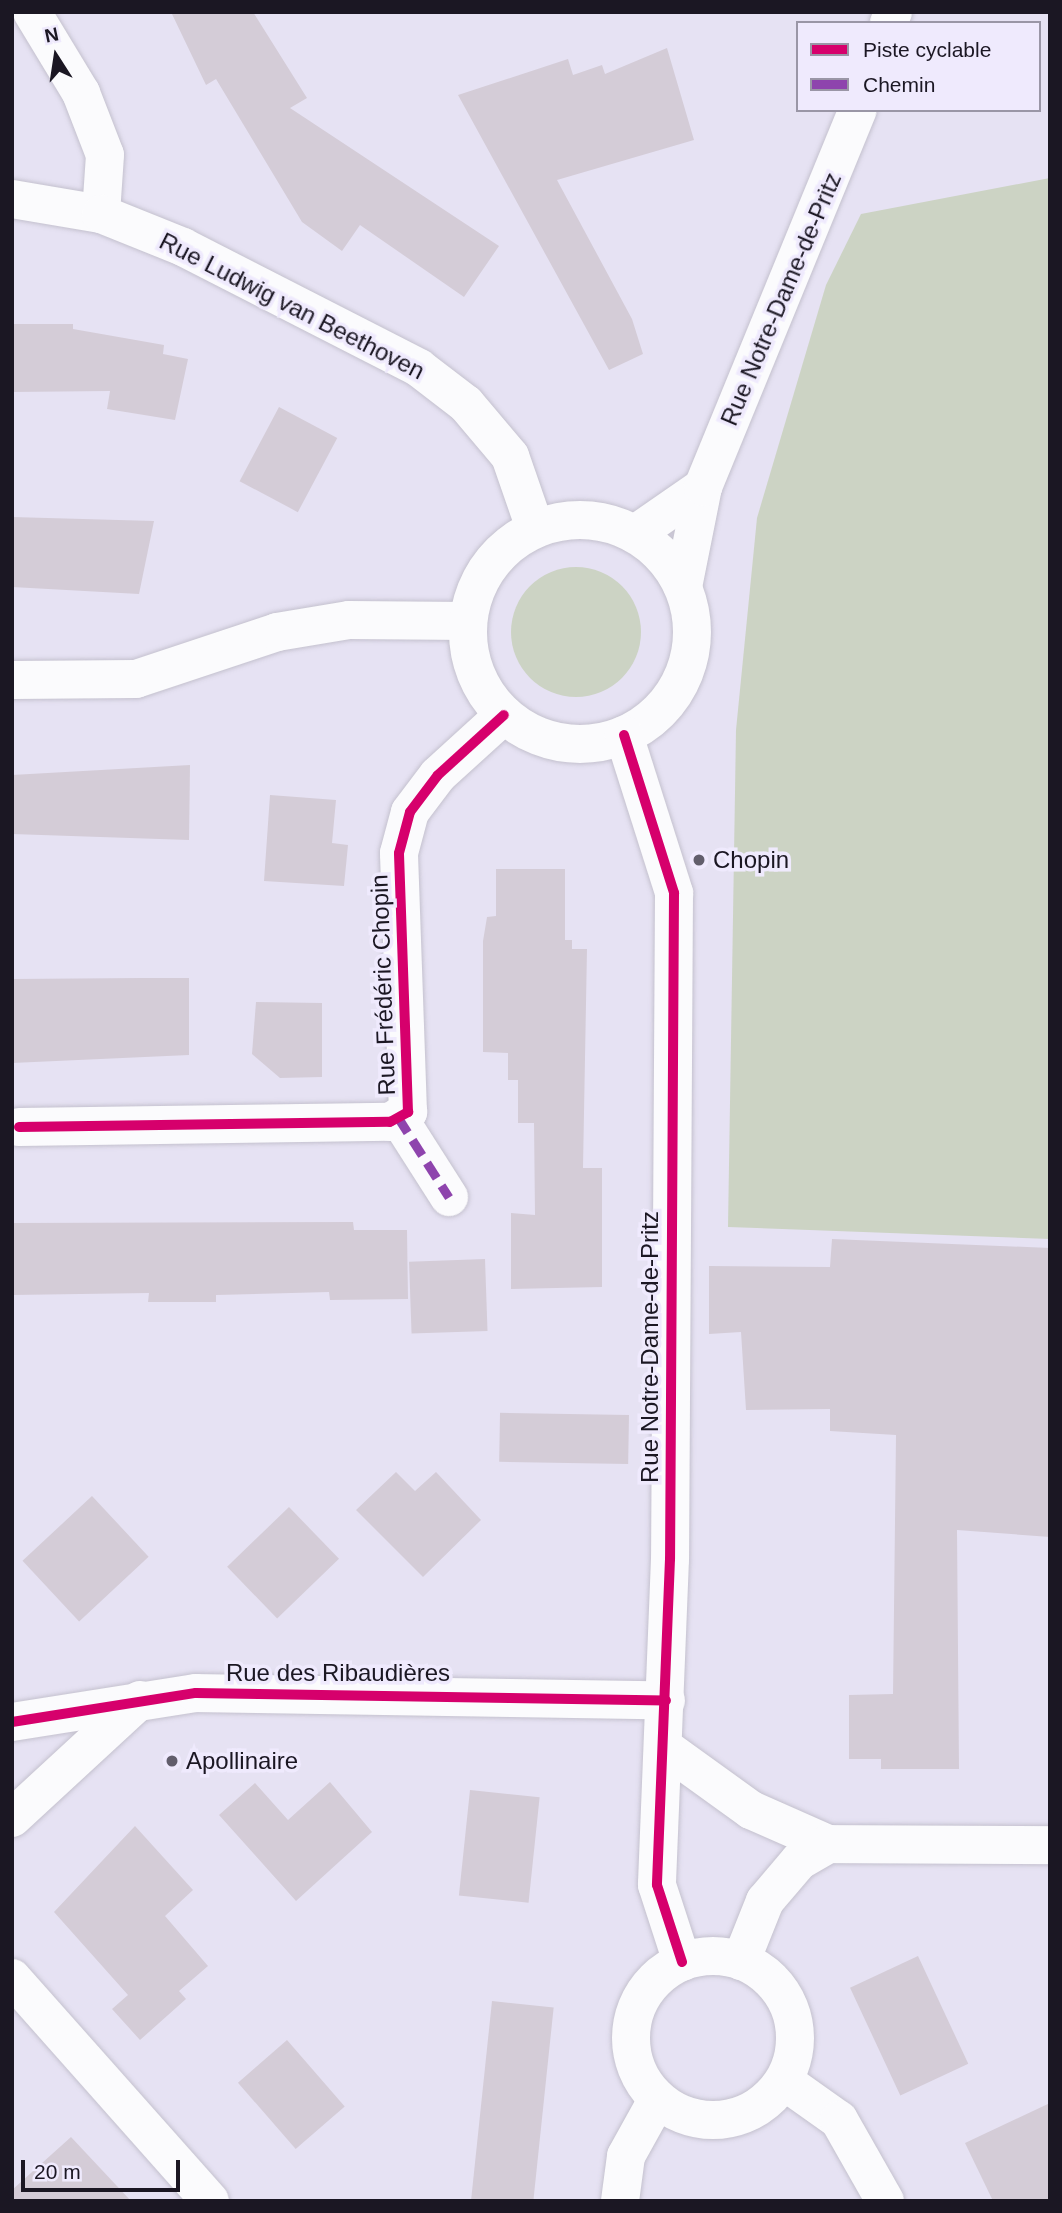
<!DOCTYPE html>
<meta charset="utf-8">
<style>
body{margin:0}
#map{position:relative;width:1062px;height:2213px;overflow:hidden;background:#e6e2f3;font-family:Arial,sans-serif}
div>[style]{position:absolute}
.green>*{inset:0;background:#ccd3c4}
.round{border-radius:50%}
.building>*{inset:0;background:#d4ccd7;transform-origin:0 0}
.roads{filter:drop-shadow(0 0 2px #c4c1ce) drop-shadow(0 0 2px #c4c1ce)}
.minor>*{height:38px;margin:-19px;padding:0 19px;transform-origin:19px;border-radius:19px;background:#fbfbfd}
.tertiary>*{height:38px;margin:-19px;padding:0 19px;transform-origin:19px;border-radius:19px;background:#fbfbfd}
.tertiary>.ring{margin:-19px;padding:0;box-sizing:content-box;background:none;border:38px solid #fbfbfd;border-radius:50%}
.quiet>*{height:9px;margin-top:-4.5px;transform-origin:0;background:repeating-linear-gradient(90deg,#8e44ad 0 18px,transparent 0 27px)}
.cycleway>*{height:10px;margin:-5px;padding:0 5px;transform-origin:5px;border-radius:5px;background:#d6006c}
.dots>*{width:19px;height:19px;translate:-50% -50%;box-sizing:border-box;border:4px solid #efeafd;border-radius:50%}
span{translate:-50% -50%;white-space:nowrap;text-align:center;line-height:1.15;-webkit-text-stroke:7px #efeafd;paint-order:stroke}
.street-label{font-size:24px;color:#1b1723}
.poi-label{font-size:24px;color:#1b1723}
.left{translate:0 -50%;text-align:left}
.frame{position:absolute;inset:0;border:14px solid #1b1723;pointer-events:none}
.legend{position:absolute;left:796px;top:21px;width:245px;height:91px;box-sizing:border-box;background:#efeafd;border:2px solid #9a96a6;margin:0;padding:9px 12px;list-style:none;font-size:21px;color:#1b1723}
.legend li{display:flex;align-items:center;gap:14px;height:35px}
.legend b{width:35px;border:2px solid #9a96a6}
.north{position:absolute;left:21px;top:21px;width:70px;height:70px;-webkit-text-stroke:5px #efeafd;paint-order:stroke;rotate:348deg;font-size:19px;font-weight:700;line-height:28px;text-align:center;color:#1b1723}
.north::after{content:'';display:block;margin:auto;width:24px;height:32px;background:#1b1723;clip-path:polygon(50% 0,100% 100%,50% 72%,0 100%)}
.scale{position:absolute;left:21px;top:2160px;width:159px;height:32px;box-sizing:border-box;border:4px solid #1b1723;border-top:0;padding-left:9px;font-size:21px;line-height:24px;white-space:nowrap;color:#1b1723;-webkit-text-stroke:5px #efeafd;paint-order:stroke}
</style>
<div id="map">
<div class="green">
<i style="clip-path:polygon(1050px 178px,1050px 1239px,728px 1227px,736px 730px,757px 518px,826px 285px,861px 214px)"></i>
<i class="round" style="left:511px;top:567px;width:130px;height:130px"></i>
</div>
<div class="building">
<i style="clip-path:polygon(171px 12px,253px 12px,307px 98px,290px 108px,499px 246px,464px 297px,360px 225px,342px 251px,302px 222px,216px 79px,206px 85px)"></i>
<i style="clip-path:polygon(667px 48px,694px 140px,557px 180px,632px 319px,643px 354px,609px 370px,458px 95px,568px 59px,573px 75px,602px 65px,605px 74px)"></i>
<i style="clip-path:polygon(12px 324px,73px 324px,73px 329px,164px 345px,163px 354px,188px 359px,175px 420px,107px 409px,110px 391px,12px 392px)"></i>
<i style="left:279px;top:407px;width:66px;height:84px;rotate:28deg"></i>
<i style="clip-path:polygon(12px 517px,154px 521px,139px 594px,12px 587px)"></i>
<i style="clip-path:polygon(190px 765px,189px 840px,12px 834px,12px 775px)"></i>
<i style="clip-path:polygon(270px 795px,336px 800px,332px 843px,348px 845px,344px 886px,264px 881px)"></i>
<i style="clip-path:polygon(496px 869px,565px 869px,565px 940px,572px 940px,572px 949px,587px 949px,583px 1168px,602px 1168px,602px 1287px,511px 1289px,511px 1213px,535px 1215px,534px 1123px,518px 1123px,518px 1080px,508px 1080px,508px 1053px,483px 1052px,483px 941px,487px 917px,496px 916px)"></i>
<i style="clip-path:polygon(140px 978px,189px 978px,189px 1055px,12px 1063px,12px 979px)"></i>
<i style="clip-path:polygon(256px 1002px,322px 1003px,322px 1077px,280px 1078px,252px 1054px)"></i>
<i style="clip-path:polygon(353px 1222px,354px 1230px,407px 1230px,408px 1299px,330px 1300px,329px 1292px,216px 1295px,216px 1302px,148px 1302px,149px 1293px,12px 1295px,12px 1223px)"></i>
<i style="clip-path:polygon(832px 1239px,1050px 1248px,1050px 1537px,957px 1530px,959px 1769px,881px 1769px,881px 1759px,849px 1759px,849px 1695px,893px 1694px,896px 1435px,830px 1431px,830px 1409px,746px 1410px,741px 1332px,709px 1334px,709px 1266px,830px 1267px)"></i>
<i style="left:485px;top:1259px;width:72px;height:76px;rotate:88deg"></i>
<i style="left:629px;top:1415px;width:49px;height:129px;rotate:91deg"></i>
<i style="clip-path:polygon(396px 1472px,415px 1491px,436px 1472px,481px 1520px,423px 1577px,356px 1510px)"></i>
<i style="left:92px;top:1496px;width:83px;height:95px;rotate:47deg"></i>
<i style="left:289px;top:1507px;width:72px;height:86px;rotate:46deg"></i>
<i style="clip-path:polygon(330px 1782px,372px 1832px,296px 1901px,219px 1815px,255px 1783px,288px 1820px)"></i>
<i style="left:470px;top:1790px;width:70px;height:106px;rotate:6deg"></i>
<i style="clip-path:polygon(135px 1826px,193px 1890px,165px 1916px,208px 1966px,179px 1991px,186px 1999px,140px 2040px,112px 2009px,128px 1995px,54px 1912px)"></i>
<i style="left:918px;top:1956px;width:119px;height:75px;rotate:65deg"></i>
<i style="left:492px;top:2001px;width:62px;height:201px;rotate:6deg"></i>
<i style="left:287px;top:2040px;width:88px;height:65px;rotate:49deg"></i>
<i style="clip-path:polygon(1050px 2103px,1050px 2201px,993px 2201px,965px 2143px)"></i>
<i style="clip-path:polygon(71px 2137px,131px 2201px,12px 2201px,12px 2190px)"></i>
</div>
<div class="roads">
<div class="minor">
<i style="left:32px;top:12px;width:95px;rotate:58.8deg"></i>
<i style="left:81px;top:93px;width:66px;rotate:68.8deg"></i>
<i style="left:105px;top:155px;width:59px;rotate:93.9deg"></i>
<i style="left:12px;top:199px;width:90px;rotate:9.6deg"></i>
<i style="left:101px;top:214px;width:88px;rotate:21.9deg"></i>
<i style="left:183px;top:247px;width:265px;rotate:27.1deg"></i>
<i style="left:419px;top:368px;width:59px;rotate:37.5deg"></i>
<i style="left:466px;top:404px;width:68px;rotate:49.8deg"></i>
<i style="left:510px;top:456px;width:76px;rotate:70.9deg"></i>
<i style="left:12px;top:680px;width:124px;rotate:-0.5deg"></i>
<i style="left:136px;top:679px;width:149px;rotate:-18.4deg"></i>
<i style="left:277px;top:632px;width:73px;rotate:-9.5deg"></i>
<i style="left:349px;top:620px;width:119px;rotate:0.5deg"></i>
<i style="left:398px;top:1117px;width:95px;rotate:57.5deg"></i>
<i style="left:19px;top:1127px;width:371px;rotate:-0.8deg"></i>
<i style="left:390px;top:1122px;width:21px;rotate:-29deg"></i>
<i style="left:408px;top:1112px;width:259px;rotate:-92deg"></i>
<i style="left:399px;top:853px;width:42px;rotate:-75deg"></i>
<i style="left:410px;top:812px;width:46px;rotate:-52.9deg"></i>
<i style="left:438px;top:775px;width:89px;rotate:-42.3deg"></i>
<i style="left:12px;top:1722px;width:186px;rotate:-9deg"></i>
<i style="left:196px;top:1693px;width:470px;rotate:0.9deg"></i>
<i style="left:665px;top:1748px;width:106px;rotate:35.8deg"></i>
<i style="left:751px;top:1810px;width:84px;rotate:23.8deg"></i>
<i style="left:828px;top:1844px;width:222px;rotate:0.3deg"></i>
<i style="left:12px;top:1818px;width:174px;rotate:-42.7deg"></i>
<i style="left:741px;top:1961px;width:65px;rotate:-68.2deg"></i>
<i style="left:765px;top:1901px;width:52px;rotate:-49.6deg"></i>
<i style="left:799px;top:1861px;width:34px;rotate:-30deg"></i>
<i style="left:12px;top:1978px;width:298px;rotate:48.4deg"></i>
</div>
<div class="tertiary">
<i style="left:889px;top:23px;width:12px;rotate:-70deg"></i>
<i class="ring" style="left:468px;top:520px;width:186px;height:186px"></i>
<i style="left:635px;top:534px;width:83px;rotate:-34.7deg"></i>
<i style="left:683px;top:587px;width:102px;rotate:-78.7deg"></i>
<i style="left:703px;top:487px;width:408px;rotate:-67.7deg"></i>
<i style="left:624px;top:735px;width:166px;rotate:72.4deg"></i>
<i style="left:674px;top:893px;width:666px;rotate:90.34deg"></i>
<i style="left:670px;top:1559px;width:326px;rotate:92.3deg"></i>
<i style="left:657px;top:1885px;width:81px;rotate:72deg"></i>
<i class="ring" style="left:631px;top:1956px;width:126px;height:126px"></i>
<i style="left:784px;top:2081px;width:67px;rotate:35.3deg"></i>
<i style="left:839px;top:2120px;width:93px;rotate:60.4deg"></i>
<i style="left:620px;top:2201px;width:45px;rotate:-82.4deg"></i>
<i style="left:626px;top:2156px;width:64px;rotate:-61deg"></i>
</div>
</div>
<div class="quiet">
<i style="left:398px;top:1117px;width:95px;rotate:57.5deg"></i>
</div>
<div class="cycleway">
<i style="left:624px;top:735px;width:166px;rotate:72.4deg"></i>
<i style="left:674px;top:893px;width:666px;rotate:90.34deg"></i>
<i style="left:670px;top:1559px;width:326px;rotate:92.3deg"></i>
<i style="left:657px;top:1885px;width:81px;rotate:72deg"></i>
<i style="left:19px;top:1127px;width:371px;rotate:-0.8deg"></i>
<i style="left:390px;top:1122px;width:21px;rotate:-29deg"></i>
<i style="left:408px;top:1112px;width:259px;rotate:-92deg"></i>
<i style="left:399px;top:853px;width:42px;rotate:-75deg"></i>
<i style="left:410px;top:812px;width:46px;rotate:-52.9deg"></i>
<i style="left:438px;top:775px;width:89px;rotate:-42.3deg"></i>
<i style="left:12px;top:1722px;width:186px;rotate:-9deg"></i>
<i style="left:196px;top:1693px;width:470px;rotate:0.9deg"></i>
</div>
<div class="dots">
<i style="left:699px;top:860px;background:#625e6c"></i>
<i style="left:172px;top:1761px;background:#625e6c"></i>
</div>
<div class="street-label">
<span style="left:781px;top:299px;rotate:-67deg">Rue Notre-Dame-de-Pritz</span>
<span style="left:292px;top:306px;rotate:27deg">Rue Ludwig van Beethoven</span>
<span style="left:383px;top:985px;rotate:-92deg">Rue Frédéric Chopin</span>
<span style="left:650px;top:1347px;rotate:-90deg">Rue Notre-Dame-de-Pritz</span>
<span style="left:338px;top:1673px">Rue des Ribaudières</span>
</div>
<div class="poi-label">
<span class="left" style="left:713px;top:860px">Chopin</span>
<span class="left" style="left:186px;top:1761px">Apollinaire</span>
</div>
<div class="frame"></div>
<ul class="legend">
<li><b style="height:9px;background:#d6006c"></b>Piste cyclable</li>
<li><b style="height:9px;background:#8e44ad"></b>Chemin</li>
</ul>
<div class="north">N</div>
<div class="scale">20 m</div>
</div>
